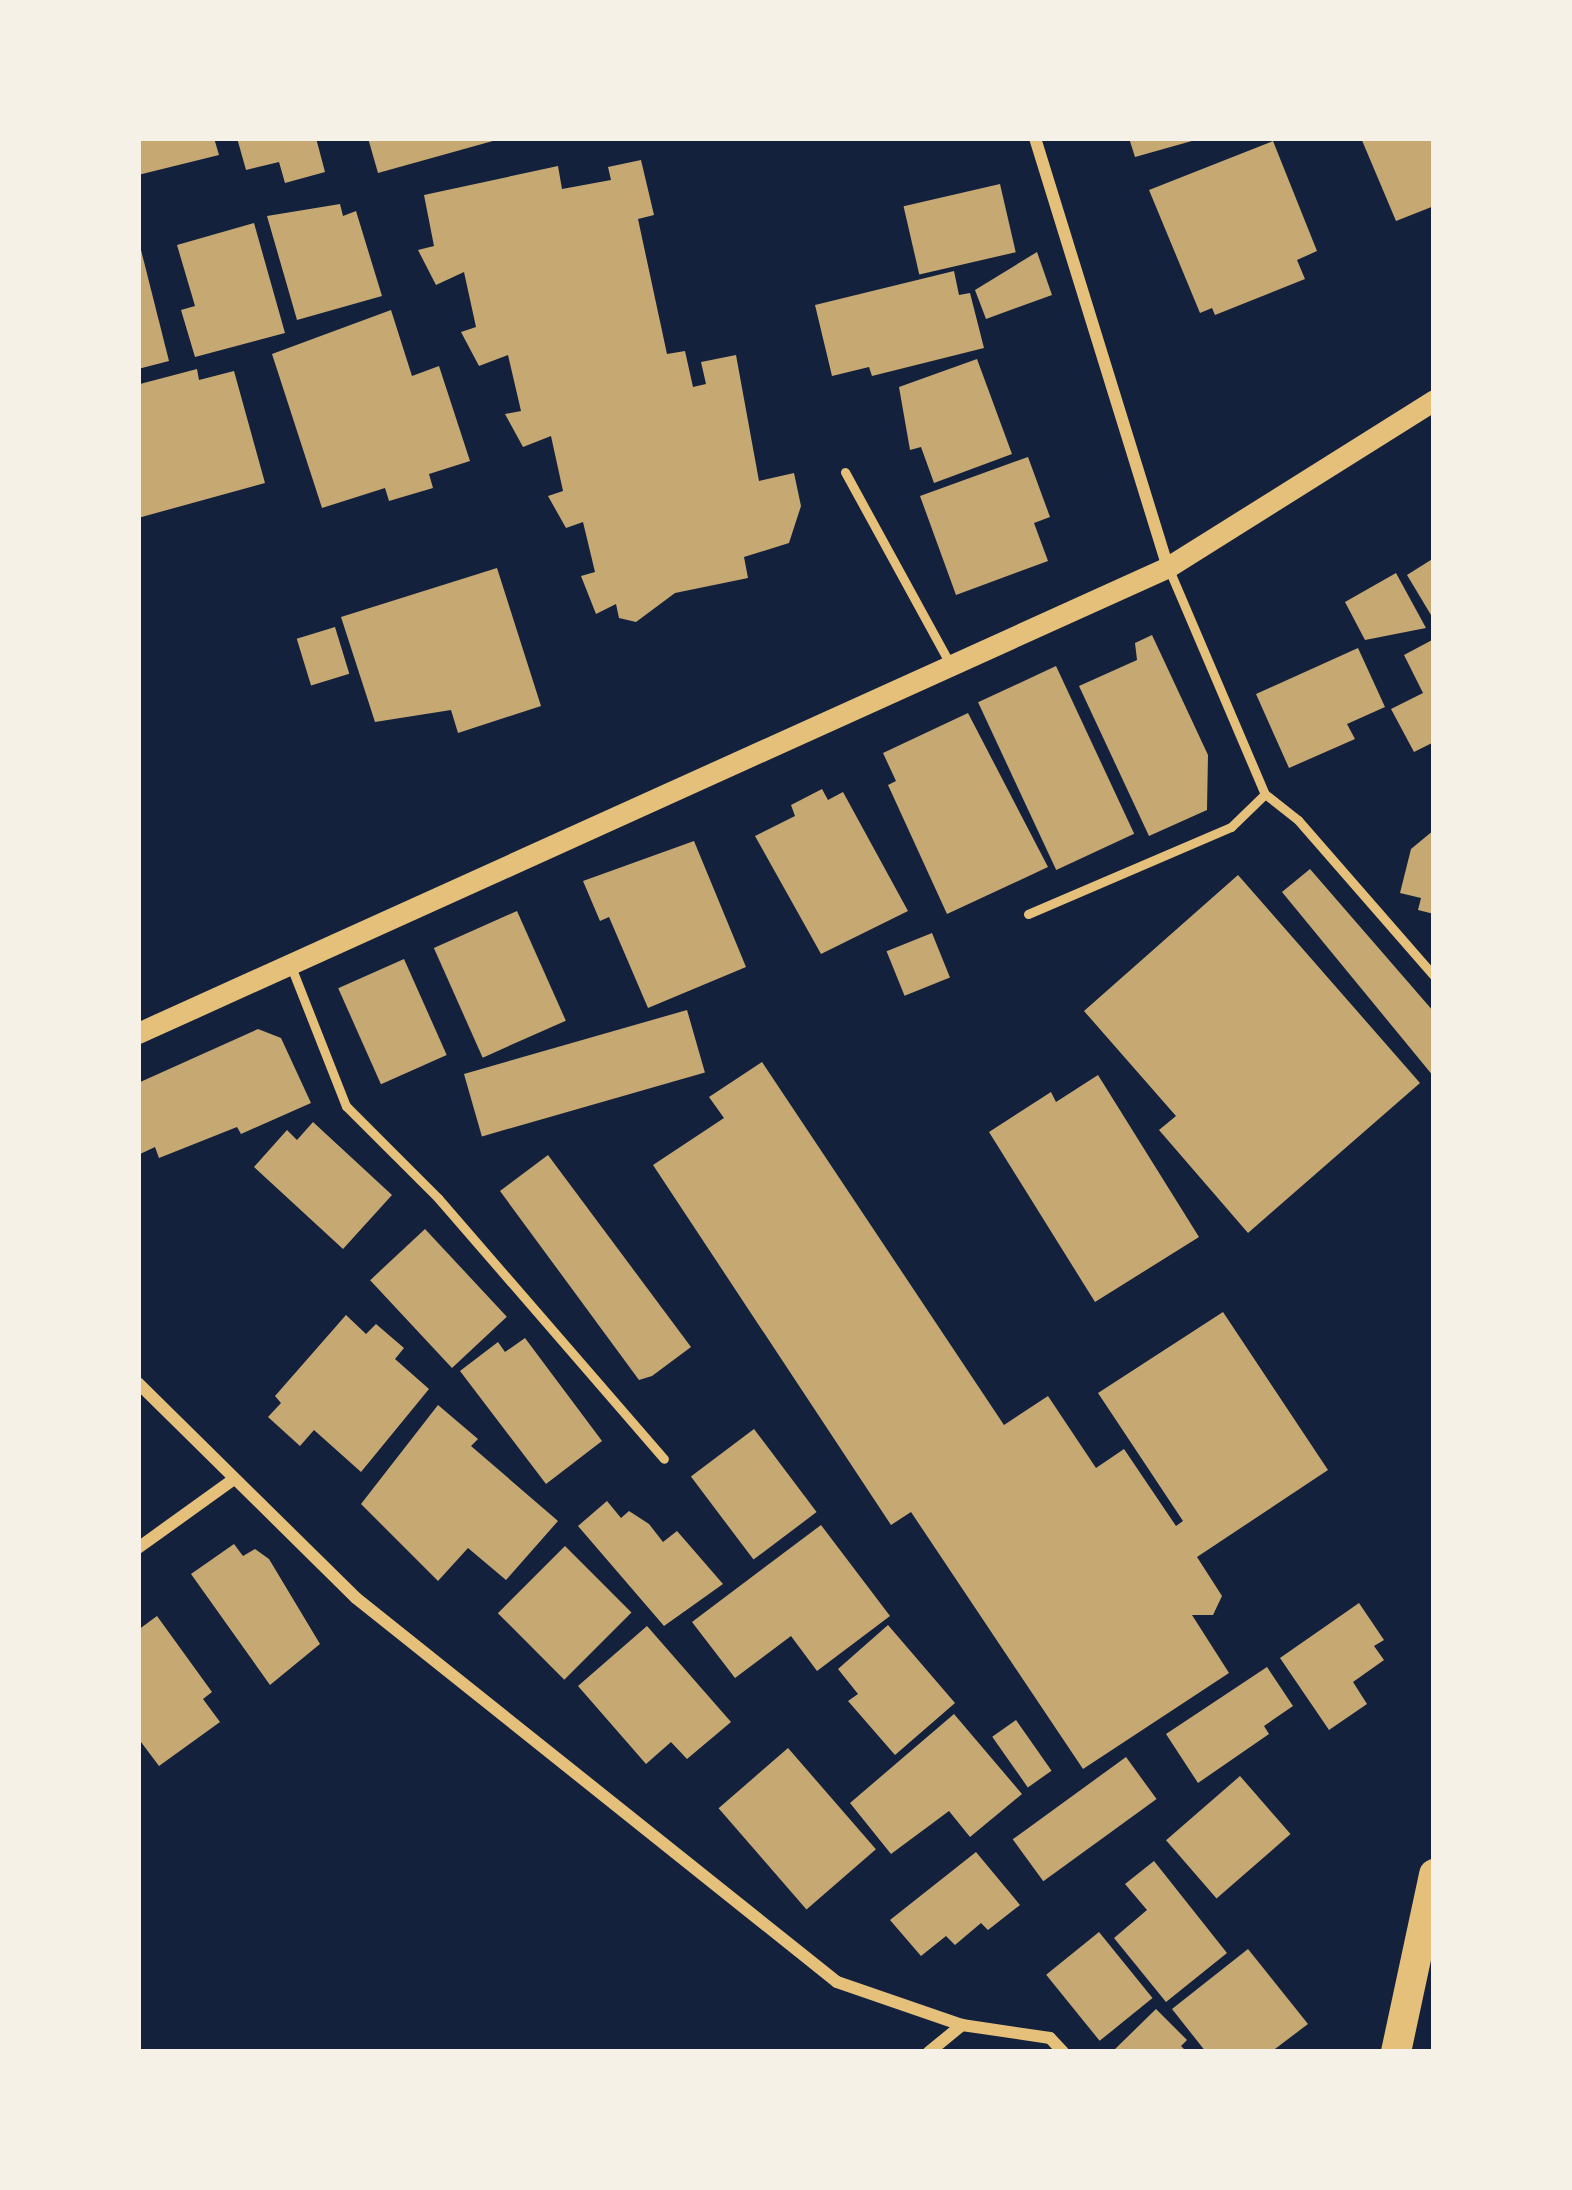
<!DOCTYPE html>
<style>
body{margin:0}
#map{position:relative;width:1572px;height:2190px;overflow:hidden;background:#14213d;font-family:Bitter,serif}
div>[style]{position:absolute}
.building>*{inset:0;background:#c6a872;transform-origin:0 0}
.service>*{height:9px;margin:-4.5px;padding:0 4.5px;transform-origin:4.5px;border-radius:4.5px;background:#e5c07b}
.minor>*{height:12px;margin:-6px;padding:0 6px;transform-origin:6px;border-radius:6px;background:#e5c07b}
.tertiary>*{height:21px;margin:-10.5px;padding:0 10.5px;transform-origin:10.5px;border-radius:10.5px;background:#e5c07b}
.primary>*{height:30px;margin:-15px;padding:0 15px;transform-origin:15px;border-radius:15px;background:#e5c07b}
span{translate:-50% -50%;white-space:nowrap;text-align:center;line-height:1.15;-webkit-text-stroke:12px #f6f1e7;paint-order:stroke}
.frame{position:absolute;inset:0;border:141px solid #f6f1e7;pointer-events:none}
</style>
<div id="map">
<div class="building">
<i style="clip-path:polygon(138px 138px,214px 138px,219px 155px,138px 175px)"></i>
<i style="clip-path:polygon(237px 138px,316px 138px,325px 172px,285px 183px,279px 162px,246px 170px)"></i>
<i style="clip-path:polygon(368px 138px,499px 138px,500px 139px,378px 173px)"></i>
<i style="clip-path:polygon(1129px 138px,1199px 138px,1199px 139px,1135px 157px)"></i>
<i style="clip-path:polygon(1361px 138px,1434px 138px,1434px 206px,1396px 221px)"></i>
<i style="clip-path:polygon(1273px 141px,1317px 251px,1297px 260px,1305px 279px,1215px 315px,1212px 308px,1200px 313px,1149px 190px)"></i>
<i style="clip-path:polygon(641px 160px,654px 215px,638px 219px,667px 354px,685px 351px,693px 387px,706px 384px,701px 362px,736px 355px,759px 481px,794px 473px,801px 506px,789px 543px,744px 557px,748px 578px,675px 593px,636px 622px,619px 618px,616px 604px,596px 614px,581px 576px,595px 572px,583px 522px,566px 528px,548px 496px,563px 491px,551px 436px,523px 447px,505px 414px,521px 411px,508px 355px,479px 366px,461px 332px,476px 327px,464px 272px,436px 285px,418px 250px,434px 246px,424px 195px,558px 166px,562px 189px,611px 180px,608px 167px)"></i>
<i style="left:1000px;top:184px;width:70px;height:99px;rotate:77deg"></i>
<i style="clip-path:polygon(340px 204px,343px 216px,356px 211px,382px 296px,297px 320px,267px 216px)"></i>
<i style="clip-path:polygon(254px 223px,285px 333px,195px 357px,181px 310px,195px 306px,177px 245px)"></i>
<i style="clip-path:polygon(140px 246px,169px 361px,138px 369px,138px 247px)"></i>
<i style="clip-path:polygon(1037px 252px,1052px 295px,986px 319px,975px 290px)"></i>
<i style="clip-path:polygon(954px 271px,959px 295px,970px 293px,984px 348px,872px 376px,869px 367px,832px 376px,815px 305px)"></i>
<i style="clip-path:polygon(391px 310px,412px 376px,439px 366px,470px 461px,429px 474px,433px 488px,389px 501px,385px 488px,322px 508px,272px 354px)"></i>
<i style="clip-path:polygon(977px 359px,1012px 454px,934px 483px,921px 447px,910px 450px,899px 387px)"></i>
<i style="clip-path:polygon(197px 369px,199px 380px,234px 371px,265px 483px,138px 518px,140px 384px)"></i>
<i style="clip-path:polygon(1028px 457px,1050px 517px,1034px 523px,1048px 561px,956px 595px,920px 496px)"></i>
<i style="clip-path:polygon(1434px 558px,1434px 620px,1407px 575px)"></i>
<i style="clip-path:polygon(497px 568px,541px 706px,458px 733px,451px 710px,375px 722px,341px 617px)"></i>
<i style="clip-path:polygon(1396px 573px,1426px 628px,1365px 640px,1345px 602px)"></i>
<i style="left:335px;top:627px;width:49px;height:40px;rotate:73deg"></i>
<i style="clip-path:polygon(1152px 635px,1208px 755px,1207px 810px,1149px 836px,1079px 686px,1137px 660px,1135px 643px)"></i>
<i style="clip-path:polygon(1434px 639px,1434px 742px,1414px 752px,1391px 709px,1423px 693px,1404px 655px)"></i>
<i style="clip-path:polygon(1358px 648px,1385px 707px,1347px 724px,1355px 739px,1289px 768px,1256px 694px)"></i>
<i style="left:1056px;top:666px;width:185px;height:86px;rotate:65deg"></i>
<i style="clip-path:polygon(968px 713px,1048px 867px,947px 914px,888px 785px,896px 781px,883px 753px)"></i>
<i style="clip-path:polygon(822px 789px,828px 800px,843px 792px,908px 911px,821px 954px,755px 836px,795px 816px,791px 805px)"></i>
<i style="clip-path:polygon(1434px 830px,1434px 914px,1418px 910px,1421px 898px,1400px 893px,1411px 849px)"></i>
<i style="clip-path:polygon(694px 841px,746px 967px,648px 1008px,609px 917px,600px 921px,583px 881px)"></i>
<i style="clip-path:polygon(1310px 869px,1434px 1012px,1434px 1077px,1282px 892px)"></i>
<i style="clip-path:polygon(1238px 875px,1420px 1083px,1248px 1233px,1159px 1130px,1176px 1116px,1084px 1011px)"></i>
<i style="left:517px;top:911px;width:120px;height:91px;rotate:66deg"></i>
<i style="left:932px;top:933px;width:48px;height:49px;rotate:68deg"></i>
<i style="left:404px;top:959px;width:105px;height:72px;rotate:66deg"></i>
<i style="left:687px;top:1010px;width:65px;height:232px;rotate:74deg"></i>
<i style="clip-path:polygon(258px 1029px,281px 1038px,311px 1103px,241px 1134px,237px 1127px,159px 1158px,155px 1147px,138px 1155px,138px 1083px)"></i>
<i style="clip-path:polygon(762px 1062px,1004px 1425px,1048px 1396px,1096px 1468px,1124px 1449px,1176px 1526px,1183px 1521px,1098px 1393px,1223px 1312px,1328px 1470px,1197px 1557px,1222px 1596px,1213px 1615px,1192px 1615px,1229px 1673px,1083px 1769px,911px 1512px,891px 1525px,653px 1165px,724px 1118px,709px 1097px)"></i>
<i style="clip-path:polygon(1098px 1075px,1199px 1237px,1095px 1302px,989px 1132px,1051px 1092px,1056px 1102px)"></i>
<i style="clip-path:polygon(313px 1122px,392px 1195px,343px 1249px,254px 1167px,287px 1130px,297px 1140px)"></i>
<i style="clip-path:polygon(548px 1155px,691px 1347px,652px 1376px,639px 1380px,500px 1191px)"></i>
<i style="left:425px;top:1229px;width:120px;height:75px;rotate:47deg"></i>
<i style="clip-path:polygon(346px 1315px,366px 1334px,376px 1324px,404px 1348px,395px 1359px,429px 1389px,361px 1472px,314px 1430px,300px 1446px,268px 1417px,281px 1403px,275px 1396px)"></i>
<i style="clip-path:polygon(525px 1338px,602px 1441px,546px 1484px,460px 1371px,498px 1342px,505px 1352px)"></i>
<i style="clip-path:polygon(438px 1405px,478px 1439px,471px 1446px,558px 1521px,506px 1580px,468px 1548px,438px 1581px,361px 1504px)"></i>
<i style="left:754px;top:1429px;width:104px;height:79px;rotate:53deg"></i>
<i style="clip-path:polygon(607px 1501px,621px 1518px,629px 1511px,649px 1524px,663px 1542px,677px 1531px,723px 1584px,664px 1626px,578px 1526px)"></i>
<i style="clip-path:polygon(821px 1525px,890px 1616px,817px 1671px,791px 1636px,735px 1678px,692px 1622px)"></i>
<i style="clip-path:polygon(234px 1544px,243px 1556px,255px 1549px,269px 1559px,320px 1644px,270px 1685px,191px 1574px)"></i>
<i style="left:565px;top:1546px;width:94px;height:95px;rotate:45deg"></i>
<i style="clip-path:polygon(1359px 1603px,1384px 1640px,1374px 1646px,1384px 1660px,1353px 1682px,1367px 1704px,1329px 1730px,1280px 1658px)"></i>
<i style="clip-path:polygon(157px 1616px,212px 1692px,203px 1699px,220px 1722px,159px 1766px,138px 1738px,138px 1630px)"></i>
<i style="clip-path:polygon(888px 1625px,955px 1703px,895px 1755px,848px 1701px,858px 1694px,838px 1669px)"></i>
<i style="clip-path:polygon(647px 1626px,731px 1722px,687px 1759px,671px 1742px,646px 1764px,578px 1686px)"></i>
<i style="clip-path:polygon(1267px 1667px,1293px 1706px,1264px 1726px,1269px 1734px,1198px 1783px,1166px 1734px)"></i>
<i style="clip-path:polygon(954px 1714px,1022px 1794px,970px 1837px,949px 1811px,891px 1854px,850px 1803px)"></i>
<i style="left:1016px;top:1720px;width:62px;height:29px;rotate:55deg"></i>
<i style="left:788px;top:1748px;width:134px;height:92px;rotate:49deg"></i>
<i style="left:1126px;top:1757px;width:52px;height:140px;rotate:54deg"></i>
<i style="left:1240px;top:1776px;width:77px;height:98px;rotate:49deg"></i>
<i style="clip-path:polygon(976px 1852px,1020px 1905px,988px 1930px,981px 1923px,955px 1945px,946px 1936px,921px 1956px,890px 1920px)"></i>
<i style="clip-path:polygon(1154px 1861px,1227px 1953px,1166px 2002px,1114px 1938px,1147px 1910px,1125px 1884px)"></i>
<i style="left:1099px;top:1932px;width:85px;height:68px;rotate:51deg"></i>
<i style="clip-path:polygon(1248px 1949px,1308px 2024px,1271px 2052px,1206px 2052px,1172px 2009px)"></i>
<i style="clip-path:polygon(1156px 2009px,1187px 2040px,1181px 2046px,1187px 2052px,1112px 2052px)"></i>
</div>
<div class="service">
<i style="left:845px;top:472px;width:217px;rotate:61.3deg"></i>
<i style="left:1168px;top:567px;width:247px;rotate:66.9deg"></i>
<i style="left:1265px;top:794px;width:42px;rotate:38.2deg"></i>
<i style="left:1298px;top:820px;width:207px;rotate:48.9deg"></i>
<i style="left:1028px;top:914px;width:221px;rotate:-23.2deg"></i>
<i style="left:1231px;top:827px;width:47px;rotate:-44.1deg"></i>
<i style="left:290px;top:964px;width:153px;rotate:68.5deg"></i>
<i style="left:346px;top:1106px;width:130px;rotate:45deg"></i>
<i style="left:438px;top:1198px;width:345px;rotate:49.1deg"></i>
</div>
<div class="minor">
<i style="left:1035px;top:138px;width:449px;rotate:72.8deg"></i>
<i style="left:138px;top:1383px;width:306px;rotate:44.6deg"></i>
<i style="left:356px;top:1598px;width:615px;rotate:38.6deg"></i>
<i style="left:837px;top:1982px;width:132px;rotate:19deg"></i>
<i style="left:962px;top:2025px;width:89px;rotate:8.4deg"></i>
<i style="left:1050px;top:2038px;width:19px;rotate:47deg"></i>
<i style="left:138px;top:1548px;width:118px;rotate:-35.7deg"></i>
<i style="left:929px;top:2052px;width:43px;rotate:-39.3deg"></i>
</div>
<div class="tertiary">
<i style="left:138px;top:1033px;width:1131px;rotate:-24.34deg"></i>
<i style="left:1168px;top:567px;width:314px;rotate:-32.1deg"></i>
</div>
<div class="primary">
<i style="left:1396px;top:2052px;width:182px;rotate:-77.9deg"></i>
</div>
<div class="frame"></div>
</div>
